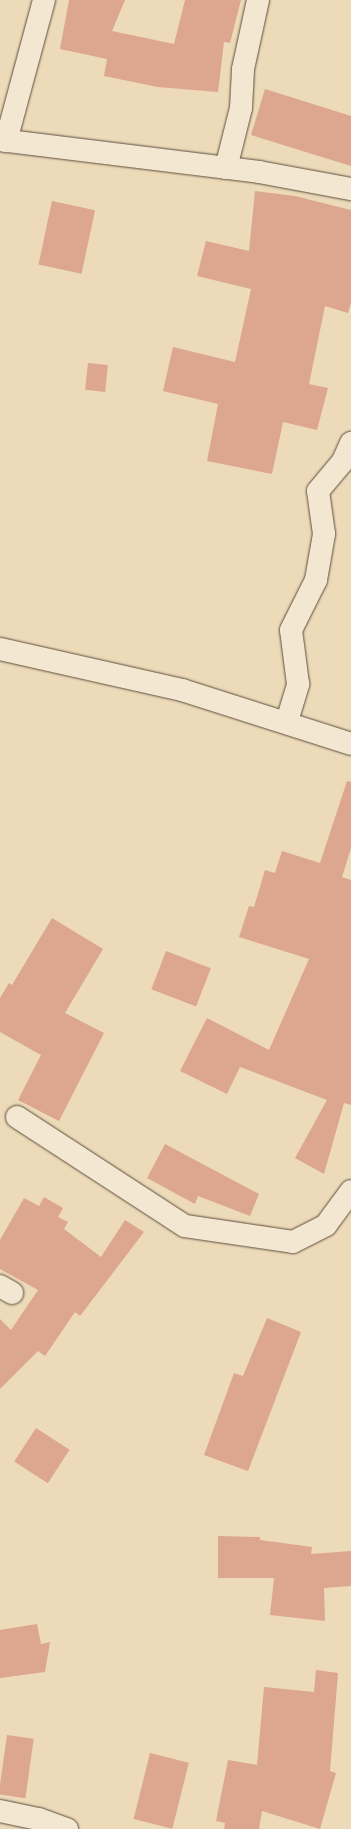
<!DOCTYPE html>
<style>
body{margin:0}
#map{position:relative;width:351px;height:1829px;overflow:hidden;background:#ecdab8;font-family:"Libre Bodoni",serif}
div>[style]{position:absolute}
.building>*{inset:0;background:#dda68f;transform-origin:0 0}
.roads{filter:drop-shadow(0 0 1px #5e4d3d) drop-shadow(0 0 1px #5e4d3d)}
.minor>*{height:22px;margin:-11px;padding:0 11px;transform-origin:11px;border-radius:11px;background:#f3e7d1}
span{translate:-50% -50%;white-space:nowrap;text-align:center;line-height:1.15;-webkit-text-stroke:3px #f3e7d1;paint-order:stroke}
</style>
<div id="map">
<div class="building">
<i style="clip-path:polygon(69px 0,125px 0,112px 31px,174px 44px,185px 0,241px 0,230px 43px,224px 42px,218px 92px,158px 87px,104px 76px,107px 59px,60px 49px)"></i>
<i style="clip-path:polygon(265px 89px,351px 116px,351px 166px,251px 135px)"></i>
<i style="clip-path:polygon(255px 191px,295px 196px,351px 210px,351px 302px,348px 313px,325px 306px,309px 384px,328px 388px,317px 430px,283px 422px,272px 474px,207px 461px,218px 404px,163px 391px,173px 347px,235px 362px,251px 289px,197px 276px,206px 241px,249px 251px)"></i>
<i style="left:52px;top:201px;width:44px;height:65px;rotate:12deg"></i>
<i style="left:88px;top:363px;width:20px;height:27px;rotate:6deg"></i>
<i style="clip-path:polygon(347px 781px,351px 782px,351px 848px,342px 877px,351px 880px,351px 1105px,344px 1103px,324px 1174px,295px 1158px,327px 1100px,240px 1067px,227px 1094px,180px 1071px,207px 1018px,269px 1050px,309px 959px,239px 937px,249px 906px,254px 907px,265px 870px,275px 873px,282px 851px,320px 863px)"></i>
<i style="clip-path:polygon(52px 918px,103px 949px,65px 1013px,104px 1033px,59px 1121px,18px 1100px,41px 1055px,0 1032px,0 998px,9px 983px,12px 985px)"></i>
<i style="left:166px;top:951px;width:48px;height:41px;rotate:21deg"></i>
<i style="clip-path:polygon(165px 1144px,259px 1194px,250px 1216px,198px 1196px,195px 1204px,147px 1178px)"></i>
<i style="clip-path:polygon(44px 1197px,63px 1208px,58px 1217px,68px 1222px,64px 1229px,101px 1257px,125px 1220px,144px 1232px,80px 1316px,75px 1312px,45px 1356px,38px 1351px,0 1389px,0 1319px,11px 1330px,38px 1290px,0 1269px,0 1240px,24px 1198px,39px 1206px)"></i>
<i style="clip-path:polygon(267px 1318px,301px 1332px,248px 1471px,204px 1455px,234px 1373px,243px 1376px)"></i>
<i style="left:36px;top:1428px;width:40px;height:40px;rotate:33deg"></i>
<i style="clip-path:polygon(218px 1536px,260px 1537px,260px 1540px,312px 1547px,311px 1554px,351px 1551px,351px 1586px,324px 1588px,325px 1621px,270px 1615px,274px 1578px,218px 1578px)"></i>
<i style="clip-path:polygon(37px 1624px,41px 1644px,50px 1642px,45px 1672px,0 1678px,0 1630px)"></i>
<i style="clip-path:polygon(316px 1670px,338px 1673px,330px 1771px,336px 1773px,320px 1829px,262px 1811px,259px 1829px,224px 1829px,225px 1823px,216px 1821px,228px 1760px,257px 1765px,264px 1687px,314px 1692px)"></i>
<i style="left:7px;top:1735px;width:27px;height:60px;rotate:8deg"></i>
<i style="left:150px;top:1753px;width:40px;height:68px;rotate:14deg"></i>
</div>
<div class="roads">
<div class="minor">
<i style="left:0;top:140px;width:261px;rotate:7deg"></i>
<i style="left:259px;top:172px;width:94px;rotate:10.5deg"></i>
<i style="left:6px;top:141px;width:146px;rotate:-74.9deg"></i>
<i style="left:226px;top:168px;width:62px;rotate:-76deg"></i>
<i style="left:241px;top:108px;width:39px;rotate:-87deg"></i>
<i style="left:243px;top:69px;width:71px;rotate:-77.7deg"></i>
<i style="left:0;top:649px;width:187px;rotate:12.7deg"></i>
<i style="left:182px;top:690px;width:177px;rotate:17.7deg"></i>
<i style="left:287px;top:721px;width:39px;rotate:-73deg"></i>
<i style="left:298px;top:684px;width:54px;rotate:-97.4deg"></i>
<i style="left:291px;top:630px;width:56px;rotate:-63.4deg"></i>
<i style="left:316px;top:580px;width:47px;rotate:-80.1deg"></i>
<i style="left:324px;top:534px;width:43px;rotate:-97.9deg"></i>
<i style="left:318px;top:491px;width:39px;rotate:-50deg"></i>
<i style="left:343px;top:461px;width:20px;rotate:-66deg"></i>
<i style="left:17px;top:1117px;width:200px;rotate:33deg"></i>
<i style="left:185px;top:1226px;width:109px;rotate:8.4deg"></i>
<i style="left:293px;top:1242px;width:37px;rotate:-27deg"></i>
<i style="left:326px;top:1225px;width:42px;rotate:-53.7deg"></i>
<i style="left:0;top:1286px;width:14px;rotate:30deg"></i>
<i style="left:0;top:1811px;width:40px;rotate:12deg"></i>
<i style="left:39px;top:1819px;width:30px;rotate:20deg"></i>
</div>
</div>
</div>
